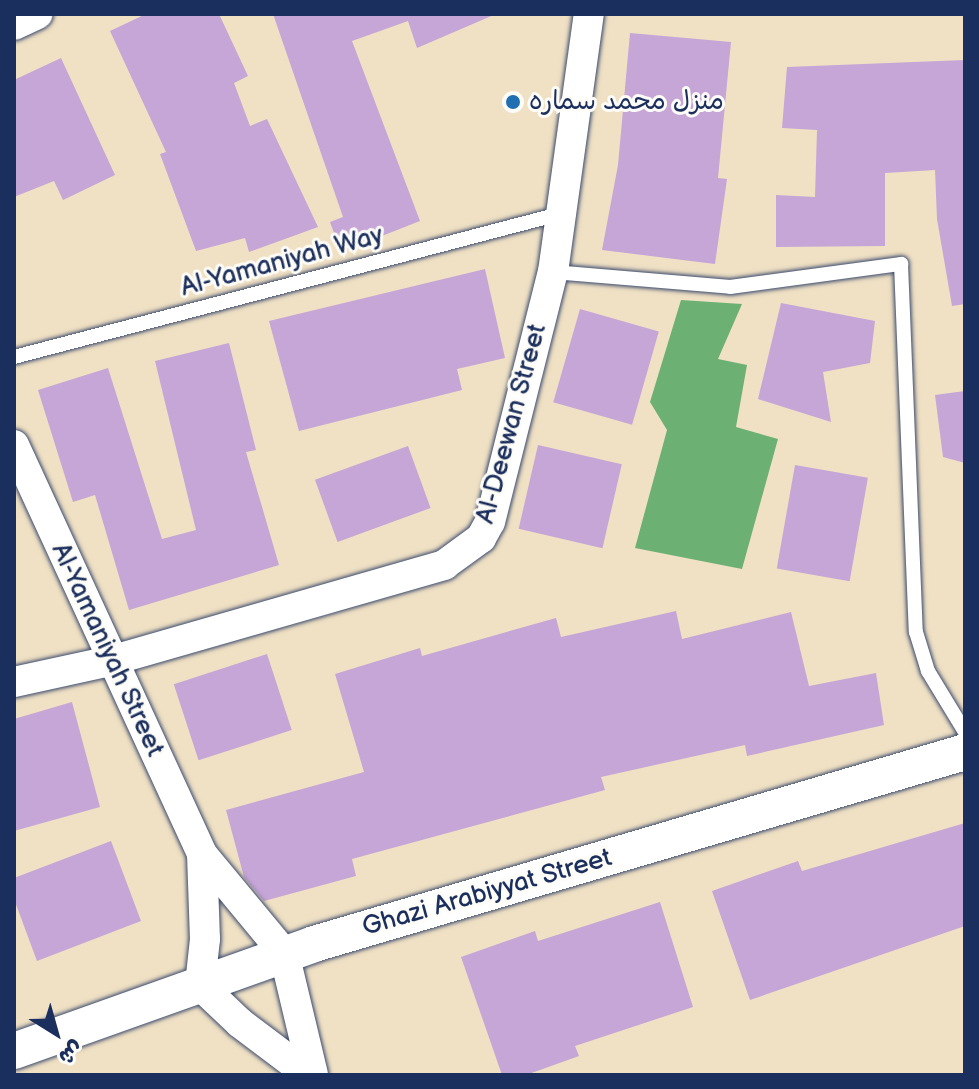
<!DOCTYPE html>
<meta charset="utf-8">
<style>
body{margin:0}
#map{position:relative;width:979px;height:1089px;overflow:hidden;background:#f0e1c4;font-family:"Balsamiq Sans","Playpen Sans Arabic",sans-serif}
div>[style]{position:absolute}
.forest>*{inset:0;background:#6cb074}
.building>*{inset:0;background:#c6a5d7;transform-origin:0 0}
.roads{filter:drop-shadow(0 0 2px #3b4a6d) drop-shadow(0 0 2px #3b4a6d)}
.service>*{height:14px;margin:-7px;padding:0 7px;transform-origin:7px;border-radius:7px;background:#fff}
.minor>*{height:30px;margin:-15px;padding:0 15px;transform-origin:15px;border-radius:15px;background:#fff}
.tertiary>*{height:36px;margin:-18px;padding:0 18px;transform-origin:18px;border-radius:18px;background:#fff}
.dots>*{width:22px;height:22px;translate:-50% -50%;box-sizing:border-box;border:4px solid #fdfcf7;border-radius:50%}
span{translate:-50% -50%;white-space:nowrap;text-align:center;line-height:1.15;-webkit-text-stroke:6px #fdfcf7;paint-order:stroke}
.poi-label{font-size:26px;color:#1b2f5e}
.left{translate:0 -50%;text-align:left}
.street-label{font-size:26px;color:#1b2f5e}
.frame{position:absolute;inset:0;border:16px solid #1b2f5e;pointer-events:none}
.north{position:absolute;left:16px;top:993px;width:80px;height:80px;-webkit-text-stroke:6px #fdfcf7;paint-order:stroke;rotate:143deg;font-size:22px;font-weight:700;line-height:32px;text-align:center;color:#1b2f5e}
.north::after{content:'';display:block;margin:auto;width:28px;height:36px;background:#1b2f5e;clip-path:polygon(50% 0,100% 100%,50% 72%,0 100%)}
</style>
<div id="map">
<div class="forest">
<i style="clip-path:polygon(681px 300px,742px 304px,718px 359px,747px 365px,736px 427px,778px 439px,742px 569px,635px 548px,667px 430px,650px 402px)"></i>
</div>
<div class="building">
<i style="clip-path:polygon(146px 14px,219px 14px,248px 76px,234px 83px,250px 126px,267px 119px,318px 227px,249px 252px,245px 238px,196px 251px,160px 154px,166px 152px,110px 31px)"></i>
<i style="clip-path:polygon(273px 14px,496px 14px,417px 48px,408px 21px,352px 41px,420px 221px,341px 252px,330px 222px,343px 217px)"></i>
<i style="clip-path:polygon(630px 33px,731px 42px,718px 178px,727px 179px,715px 264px,602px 250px,618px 165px)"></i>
<i style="clip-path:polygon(61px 58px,115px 175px,63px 200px,54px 181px,14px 197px,14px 80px)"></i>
<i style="clip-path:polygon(965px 60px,965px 304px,952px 306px,937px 219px,935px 170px,885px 173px,885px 246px,776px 247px,776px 195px,815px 197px,817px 130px,782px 128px,787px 67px)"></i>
<i style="clip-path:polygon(485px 269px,505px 358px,457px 369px,462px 390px,299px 431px,269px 321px)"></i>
<i style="clip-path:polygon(781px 303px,875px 321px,870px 363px,823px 372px,831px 422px,758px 399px)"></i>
<i style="left:580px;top:309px;width:82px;height:97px;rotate:16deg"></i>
<i style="clip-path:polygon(229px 343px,256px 450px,246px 452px,279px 565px,129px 610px,95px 495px,73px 502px,38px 390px,108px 368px,162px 539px,196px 530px,155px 361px)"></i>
<i style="clip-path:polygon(965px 391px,965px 463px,943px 457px,935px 395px)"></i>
<i style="left:538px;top:445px;width:86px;height:86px;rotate:13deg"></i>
<i style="left:408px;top:446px;width:66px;height:99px;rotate:70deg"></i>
<i style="left:795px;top:465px;width:74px;height:105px;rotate:10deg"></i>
<i style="clip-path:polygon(676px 611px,682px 639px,791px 612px,809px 686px,876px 673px,884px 725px,747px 756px,745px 745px,601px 777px,605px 790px,352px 859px,356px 876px,264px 901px,244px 877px,226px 810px,364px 772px,335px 674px,420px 648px,422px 656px,556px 618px,561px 637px)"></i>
<i style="left:267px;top:654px;width:80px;height:98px;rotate:72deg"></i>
<i style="clip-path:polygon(72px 702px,100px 807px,14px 831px,14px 719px)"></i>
<i style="clip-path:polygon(965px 823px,965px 926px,750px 1000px,712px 891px,798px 861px,802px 871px)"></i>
<i style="clip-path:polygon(111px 841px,141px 921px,37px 961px,14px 899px,14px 878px)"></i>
<i style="clip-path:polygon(660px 902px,693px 1007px,575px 1046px,579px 1056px,526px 1075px,502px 1075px,461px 957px,535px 931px,538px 941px)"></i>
</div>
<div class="roads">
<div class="service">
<i style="left:553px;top:272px;width:178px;rotate:4.8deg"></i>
<i style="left:730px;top:287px;width:173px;rotate:-7.7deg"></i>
<i style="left:901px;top:264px;width:368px;rotate:87.7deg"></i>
<i style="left:916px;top:632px;width:41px;rotate:72.9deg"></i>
<i style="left:928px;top:671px;width:71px;rotate:58.8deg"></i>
<i style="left:14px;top:357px;width:568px;rotate:-14.7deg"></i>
</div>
<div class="minor">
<i style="left:14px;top:25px;width:26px;rotate:-25deg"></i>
<i style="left:14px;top:445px;width:450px;rotate:65.3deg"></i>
<i style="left:202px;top:854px;width:129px;rotate:50.4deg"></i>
<i style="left:284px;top:953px;width:125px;rotate:76.6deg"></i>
<i style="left:14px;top:682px;width:98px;rotate:-12.3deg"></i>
<i style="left:110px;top:661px;width:348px;rotate:-16deg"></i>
<i style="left:444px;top:565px;width:46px;rotate:-36.1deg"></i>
<i style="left:481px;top:538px;width:18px;rotate:-61deg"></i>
<i style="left:490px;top:522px;width:258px;rotate:-75.9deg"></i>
<i style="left:553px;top:272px;width:260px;rotate:-82.1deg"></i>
<i style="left:202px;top:854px;width:85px;rotate:88deg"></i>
<i style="left:205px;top:939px;width:46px;rotate:96.2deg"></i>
<i style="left:200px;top:985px;width:55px;rotate:43.5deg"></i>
<i style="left:240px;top:1023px;width:86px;rotate:37deg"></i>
</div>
<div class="tertiary">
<i style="left:14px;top:1051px;width:319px;rotate:-19.6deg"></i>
<i style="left:314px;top:944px;width:679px;rotate:-16.43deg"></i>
</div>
</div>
<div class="dots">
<i style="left:513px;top:102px;background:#1f6fb2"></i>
</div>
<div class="poi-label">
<span class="left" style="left:529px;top:102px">منزل محمد سماره</span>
</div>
<div class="street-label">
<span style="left:282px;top:262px;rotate:-15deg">Al-Yamaniyah Way</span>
<span style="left:512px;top:424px;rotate:-75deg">Al-Deewan Street</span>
<span style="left:107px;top:650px;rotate:65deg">Al-Yamaniyah Street</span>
<span style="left:487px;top:893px;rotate:-16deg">Ghazi Arabiyyat Street</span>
</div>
<div class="frame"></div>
<div class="north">ش</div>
</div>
